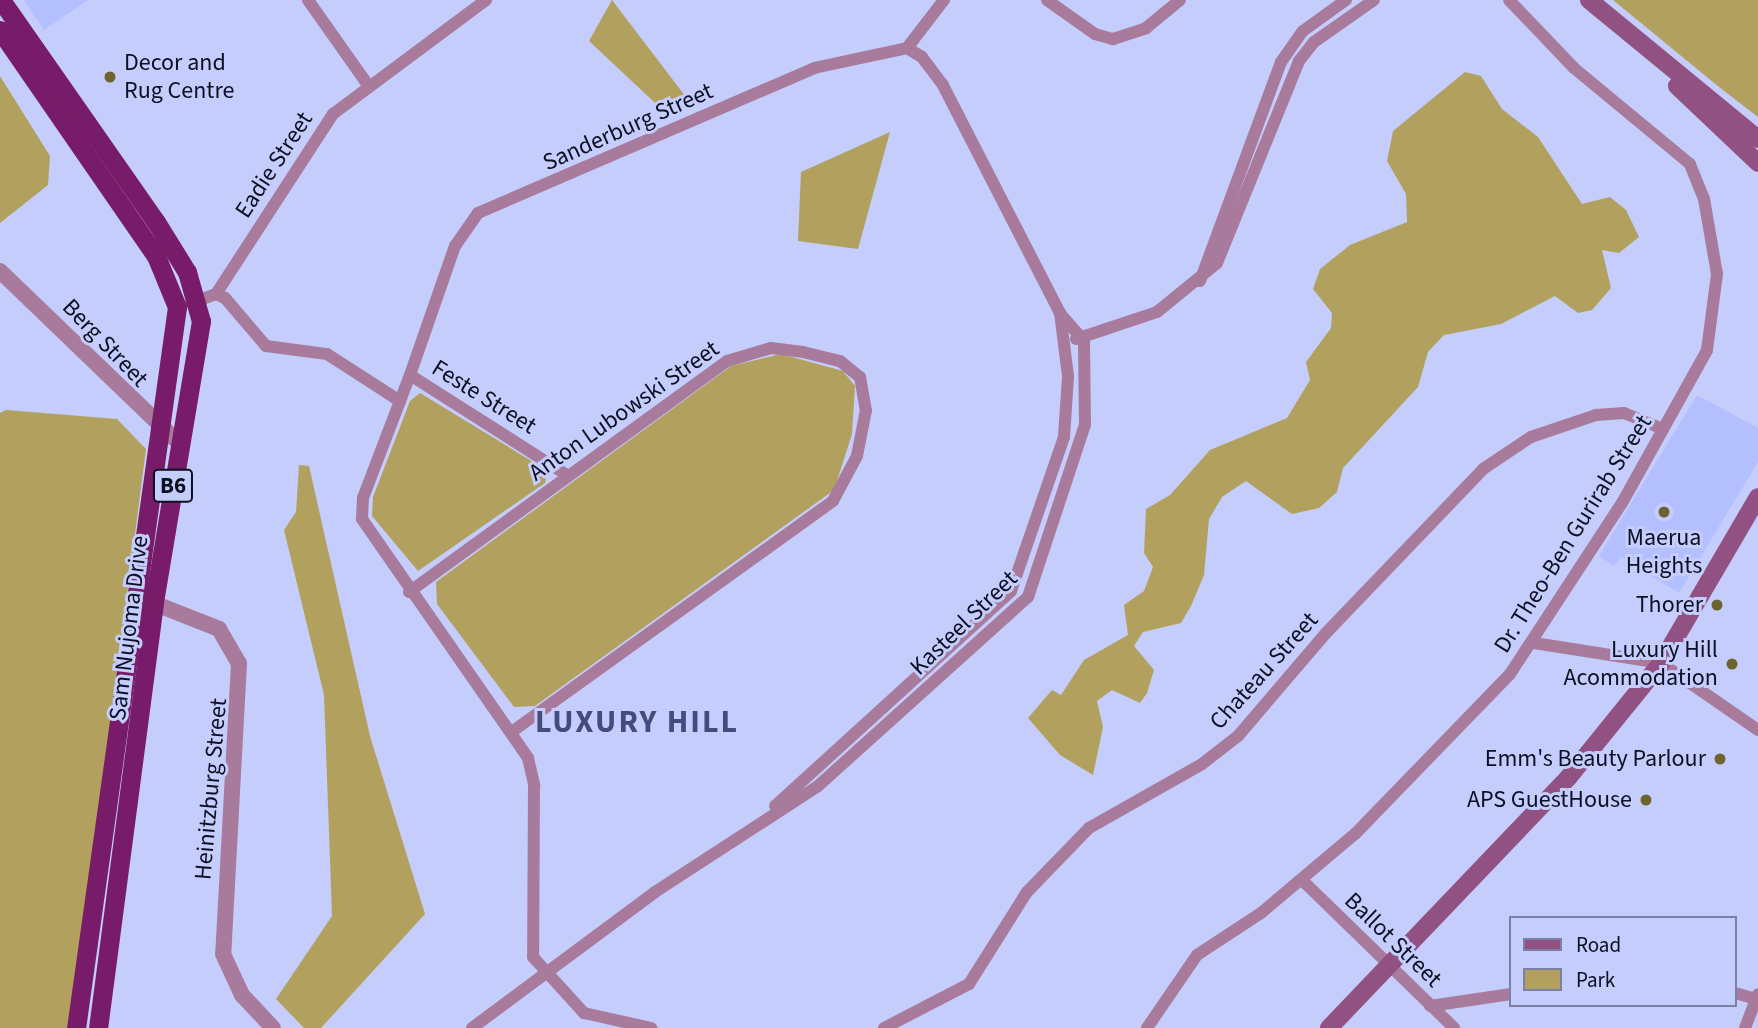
<!DOCTYPE html>
<style>
body{margin:0}
#map{position:relative;width:1758px;height:1028px;overflow:hidden;background:#c4cdfb;font-family:"Source Sans 3",sans-serif}
div>[style]{position:absolute}
.built>*{inset:0;background:#b4bfff}
.green>*{inset:0;background:#b2a15e}
.minor>*{height:12px;margin:-6px;padding:0 6px;transform-origin:6px;border-radius:6px;background:#a87b9c}
.tertiary>*{height:16px;margin:-8px;padding:0 8px;transform-origin:8px;border-radius:8px;background:#a87b9c}
.secondary>*{height:18px;margin:-9px;padding:0 9px;transform-origin:9px;border-radius:9px;background:#925183}
.trunk>*{height:19px;margin:-9.5px;padding:0 9.5px;transform-origin:9.5px;border-radius:9.5px;background:#781b68}
.dots>*{width:19px;height:19px;translate:-50% -50%;box-sizing:border-box;border:4px solid #c4cdfb;border-radius:50%}
span{translate:-50% -50%;white-space:nowrap;text-align:center;line-height:1.15;-webkit-text-stroke:6px #c4cdfb;paint-order:stroke}
.shield-label span{padding:2px 5px;background:#c4cdfb;border:2px solid;border-radius:5px;-webkit-text-stroke-width:0}
.shield-label{font-size:23px;color:#0d0f23;font-weight:700}
.poi-label{font-size:24px;color:#0d0f23}
.left{translate:0 -50%;text-align:left}
.right{translate:-100% -50%;text-align:right}
.street-label{font-size:24px;color:#0d0f23}
.district-label{font-size:32px;color:#454c7c;font-weight:700;letter-spacing:2px}
.legend{position:absolute;left:1509px;top:916px;width:228px;height:91px;box-sizing:border-box;background:#c4cdfb;border:2px solid #7b81a5;margin:0;padding:9px 12px;list-style:none;font-size:21px;color:#0d0f23}
.legend li{display:flex;align-items:center;gap:14px;height:35px}
.legend b{width:35px;border:2px solid #7b81a5}
</style>
<div id="map">
<div class="built">
<i style="clip-path:polygon(24px 0,88px 0,44px 30px)"></i>
<i style="clip-path:polygon(1697px 395px,1758px 428px,1758px 462px,1679px 593px,1621px 557px,1614px 566px,1599px 556px)"></i>
</div>
<div class="green">
<i style="clip-path:polygon(612px 0,689px 101px,669px 116px,589px 41px)"></i>
<i style="clip-path:polygon(1613px 0,1758px 0,1758px 117px,1719px 87px)"></i>
<i style="clip-path:polygon(1465px 72px,1481px 76px,1502px 109px,1538px 137px,1582px 204px,1610px 197px,1626px 210px,1639px 237px,1619px 253px,1602px 250px,1611px 288px,1592px 310px,1578px 313px,1555px 296px,1501px 324px,1444px 335px,1428px 352px,1418px 387px,1343px 468px,1337px 492px,1319px 508px,1292px 514px,1246px 481px,1222px 497px,1209px 519px,1204px 575px,1191px 606px,1181px 623px,1143px 632px,1134px 646px,1154px 670px,1147px 693px,1140px 703px,1112px 690px,1097px 701px,1103px 727px,1093px 775px,1060px 755px,1028px 718px,1052px 690px,1061px 695px,1084px 660px,1128px 635px,1124px 605px,1144px 591px,1153px 567px,1144px 553px,1146px 509px,1170px 495px,1210px 450px,1287px 418px,1310px 380px,1306px 362px,1331px 328px,1332px 313px,1313px 289px,1320px 269px,1350px 245px,1407px 222px,1406px 194px,1387px 161px,1393px 131px)"></i>
<i style="clip-path:polygon(0 76px,50px 156px,48px 185px,0 223px)"></i>
<i style="clip-path:polygon(890px 132px,858px 249px,798px 241px,801px 172px)"></i>
<i style="clip-path:polygon(781px 354px,843px 371px,855px 386px,852px 434px,834px 490px,535px 706px,514px 707px,437px 604px,436px 582px,731px 366px)"></i>
<i style="clip-path:polygon(420px 393px,548px 471px,545px 483px,418px 571px,372px 516px,373px 497px,410px 401px)"></i>
<i style="clip-path:polygon(6px 410px,117px 419px,146px 449px,71px 1028px,0 1028px,0 413px)"></i>
<i style="clip-path:polygon(299px 465px,309px 466px,370px 736px,425px 914px,321px 1028px,304px 1028px,276px 999px,332px 916px,324px 695px,284px 530px,296px 512px)"></i>
</div>
<div class="minor">
<i style="left:308px;top:0;width:104px;rotate:54.8deg"></i>
<i style="left:1047px;top:0;width:59px;rotate:35.3deg"></i>
<i style="left:1095px;top:34px;width:19px;rotate:16deg"></i>
<i style="left:1113px;top:39px;width:35px;rotate:-18deg"></i>
<i style="left:1146px;top:28px;width:44px;rotate:-39.5deg"></i>
<i style="left:1200px;top:281px;width:233px;rotate:-69.7deg"></i>
<i style="left:1281px;top:62px;width:38px;rotate:-55deg"></i>
<i style="left:1303px;top:31px;width:53px;rotate:-35.8deg"></i>
<i style="left:216px;top:294px;width:215px;rotate:-57deg"></i>
<i style="left:333px;top:114px;width:191px;rotate:-36.7deg"></i>
<i style="left:191px;top:303px;width:27px;rotate:-20deg"></i>
<i style="left:216px;top:294px;width:10px;rotate:24deg"></i>
<i style="left:225px;top:298px;width:63px;rotate:49.5deg"></i>
<i style="left:266px;top:346px;width:62px;rotate:7.5deg"></i>
<i style="left:327px;top:354px;width:87px;rotate:32.8deg"></i>
<i style="left:400px;top:401px;width:28px;rotate:-69deg"></i>
<i style="left:410px;top:375px;width:186px;rotate:32.5deg"></i>
<i style="left:1076px;top:339px;width:85px;rotate:-18.4deg"></i>
<i style="left:1157px;top:312px;width:77px;rotate:-39.2deg"></i>
<i style="left:1217px;top:263px;width:218px;rotate:-67.9deg"></i>
<i style="left:1299px;top:61px;width:24px;rotate:-52deg"></i>
<i style="left:1314px;top:42px;width:73px;rotate:-35deg"></i>
<i style="left:410px;top:375px;width:137px;rotate:-70.8deg"></i>
<i style="left:455px;top:246px;width:40px;rotate:-55.1deg"></i>
<i style="left:478px;top:213px;width:366px;rotate:-23.3deg"></i>
<i style="left:814px;top:68px;width:95px;rotate:-12.1deg"></i>
<i style="left:907px;top:48px;width:61px;rotate:-52.4deg"></i>
<i style="left:400px;top:401px;width:104px;rotate:110.9deg"></i>
<i style="left:363px;top:498px;width:21px;rotate:93deg"></i>
<i style="left:362px;top:519px;width:291px;rotate:55.2deg"></i>
<i style="left:528px;top:758px;width:28px;rotate:77deg"></i>
<i style="left:534px;top:785px;width:172px;rotate:90.3deg"></i>
<i style="left:533px;top:957px;width:76px;rotate:47.7deg"></i>
<i style="left:584px;top:1013px;width:69px;rotate:12.6deg"></i>
<i style="left:409px;top:592px;width:393px;rotate:-36deg"></i>
<i style="left:727px;top:361px;width:46px;rotate:-16.5deg"></i>
<i style="left:771px;top:348px;width:32px;rotate:7deg"></i>
<i style="left:803px;top:352px;width:38px;rotate:14deg"></i>
<i style="left:840px;top:361px;width:26px;rotate:39deg"></i>
<i style="left:860px;top:377px;width:34px;rotate:80deg"></i>
<i style="left:866px;top:410px;width:47px;rotate:101.1deg"></i>
<i style="left:857px;top:456px;width:51px;rotate:118.1deg"></i>
<i style="left:833px;top:501px;width:395px;rotate:144.3deg"></i>
<i style="left:1534px;top:643px;width:129px;rotate:8.9deg"></i>
<i style="left:1661px;top:663px;width:118px;rotate:34.6deg"></i>
<i style="left:775px;top:806px;width:319px;rotate:-42.3deg"></i>
<i style="left:1011px;top:591px;width:163px;rotate:-71deg"></i>
<i style="left:1064px;top:437px;width:61px;rotate:-86.2deg"></i>
<i style="left:1068px;top:376px;width:64px;rotate:-97.2deg"></i>
<i style="left:1060px;top:313px;width:256px;rotate:-117.2deg"></i>
<i style="left:943px;top:85px;width:35px;rotate:-127deg"></i>
<i style="left:922px;top:57px;width:17px;rotate:-149deg"></i>
<i style="left:1303px;top:881px;width:211px;rotate:44.2deg"></i>
<i style="left:1735px;top:993px;width:22px;rotate:16deg"></i>
<i style="left:1430px;top:1006px;width:82px;rotate:-8.4deg"></i>
<i style="left:472px;top:1028px;width:228px;rotate:-36.6deg"></i>
<i style="left:655px;top:892px;width:194px;rotate:-33deg"></i>
<i style="left:818px;top:786px;width:283px;rotate:-42deg"></i>
<i style="left:1028px;top:597px;width:181px;rotate:-71.7deg"></i>
<i style="left:1085px;top:425px;width:84px;rotate:-90.7deg"></i>
<i style="left:1084px;top:341px;width:37px;rotate:-131deg"></i>
<i style="left:884px;top:1028px;width:96px;rotate:-27.4deg"></i>
<i style="left:969px;top:984px;width:109px;rotate:-57.8deg"></i>
<i style="left:1027px;top:892px;width:89px;rotate:-45.9deg"></i>
<i style="left:1089px;top:828px;width:130px;rotate:-29.5deg"></i>
<i style="left:1202px;top:764px;width:46px;rotate:-37.9deg"></i>
<i style="left:1238px;top:736px;width:135px;rotate:-49.5deg"></i>
<i style="left:1326px;top:633px;width:227px;rotate:-46.2deg"></i>
<i style="left:1483px;top:469px;width:58px;rotate:-33.7deg"></i>
<i style="left:1531px;top:437px;width:69px;rotate:-18.7deg"></i>
<i style="left:1596px;top:415px;width:28px;rotate:-4deg"></i>
<i style="left:1624px;top:413px;width:42px;rotate:22.3deg"></i>
<i style="left:1147px;top:1028px;width:88px;rotate:-55.6deg"></i>
<i style="left:1197px;top:955px;width:77px;rotate:-33.3deg"></i>
<i style="left:1261px;top:913px;width:124px;rotate:-40.1deg"></i>
<i style="left:1356px;top:833px;width:221px;rotate:-45.9deg"></i>
<i style="left:1510px;top:674px;width:204px;rotate:-56.8deg"></i>
<i style="left:1622px;top:503px;width:175px;rotate:-60.9deg"></i>
<i style="left:1707px;top:350px;width:77px;rotate:-82.5deg"></i>
<i style="left:1717px;top:274px;width:76px;rotate:-99.8deg"></i>
<i style="left:1704px;top:199px;width:38px;rotate:-112deg"></i>
<i style="left:1690px;top:164px;width:151px;rotate:-140.4deg"></i>
<i style="left:1574px;top:68px;width:94px;rotate:-133.7deg"></i>
<i style="left:1745px;top:1028px;width:36px;rotate:-69deg"></i>
</div>
<div class="tertiary">
<i style="left:0;top:271px;width:250px;rotate:43.9deg"></i>
<i style="left:143px;top:599px;width:82px;rotate:21.5deg"></i>
<i style="left:219px;top:629px;width:39px;rotate:60deg"></i>
<i style="left:239px;top:663px;width:291px;rotate:93.1deg"></i>
<i style="left:223px;top:954px;width:45px;rotate:65.1deg"></i>
<i style="left:242px;top:995px;width:45px;rotate:46.8deg"></i>
</div>
<div class="secondary">
<i style="left:1589px;top:0;width:219px;rotate:39.4deg"></i>
<i style="left:1677px;top:86px;width:112px;rotate:43.5deg"></i>
<i style="left:1329px;top:1028px;width:346px;rotate:-46.3deg"></i>
<i style="left:1568px;top:778px;width:148px;rotate:-51deg"></i>
<i style="left:1661px;top:663px;width:192px;rotate:-59.7deg"></i>
</div>
<div class="trunk">
<i style="left:1px;top:0;width:271px;rotate:55.1deg"></i>
<i style="left:156px;top:222px;width:59px;rotate:58.2deg"></i>
<i style="left:187px;top:272px;width:51px;rotate:74.1deg"></i>
<i style="left:201px;top:321px;width:286px;rotate:99.5deg"></i>
<i style="left:154px;top:603px;width:429px;rotate:97.5deg"></i>
<i style="left:0;top:30px;width:275px;rotate:55.4deg"></i>
<i style="left:156px;top:256px;width:55px;rotate:67.6deg"></i>
<i style="left:177px;top:307px;width:728px;rotate:97.97deg"></i>
</div>
<div class="dots">
<i style="left:110px;top:77px;background:#6e622f"></i>
<i style="left:1664px;top:512px;background:#6e622f"></i>
<i style="left:1717px;top:605px;background:#6e622f"></i>
<i style="left:1732px;top:664px;background:#6e622f"></i>
<i style="left:1720px;top:759px;background:#6e622f"></i>
<i style="left:1646px;top:800px;background:#6e622f"></i>
</div>
<div class="shield-label">
<span style="left:173px;top:486px">B6</span>
</div>
<div class="poi-label">
<span class="left" style="left:124px;top:77px">Decor and<br>Rug Centre</span>
<span style="left:1664px;top:552px">Maerua<br>Heights</span>
<span class="right" style="left:1703px;top:605px">Thorer</span>
<span class="right" style="left:1718px;top:664px">Luxury Hill<br>Acommodation</span>
<span class="right" style="left:1706px;top:759px">Emm's Beauty Parlour</span>
<span class="right" style="left:1632px;top:800px">APS GuestHouse</span>
</div>
<div class="street-label">
<span style="left:628px;top:127px;rotate:-24deg">Sanderburg Street</span>
<span style="left:274px;top:165px;rotate:-57deg">Eadie Street</span>
<span style="left:105px;top:343px;rotate:46deg">Berg Street</span>
<span style="left:484px;top:397px;rotate:32deg">Feste Street</span>
<span style="left:624px;top:411px;rotate:-35deg">Anton Lubowski Street</span>
<span style="left:1573px;top:534px;rotate:-58deg">Dr. Theo-Ben Gurirab Street</span>
<span style="left:964px;top:623px;rotate:-44deg">Kasteel Street</span>
<span style="left:129px;top:628px;rotate:-83deg">Sam Nujoma Drive</span>
<span style="left:1264px;top:671px;rotate:-48deg">Chateau Street</span>
<span style="left:211px;top:789px;rotate:-85deg">Heinitzburg Street</span>
<span style="left:1393px;top:940px;rotate:44deg">Ballot Street</span>
</div>
<div class="district-label">
<span style="left:637px;top:722px">LUXURY HILL</span>
</div>
<ul class="legend">
<li><b style="height:9px;background:#925183"></b>Road</li>
<li><b style="height:19px;background:#b2a15e"></b>Park</li>
</ul>
</div>
